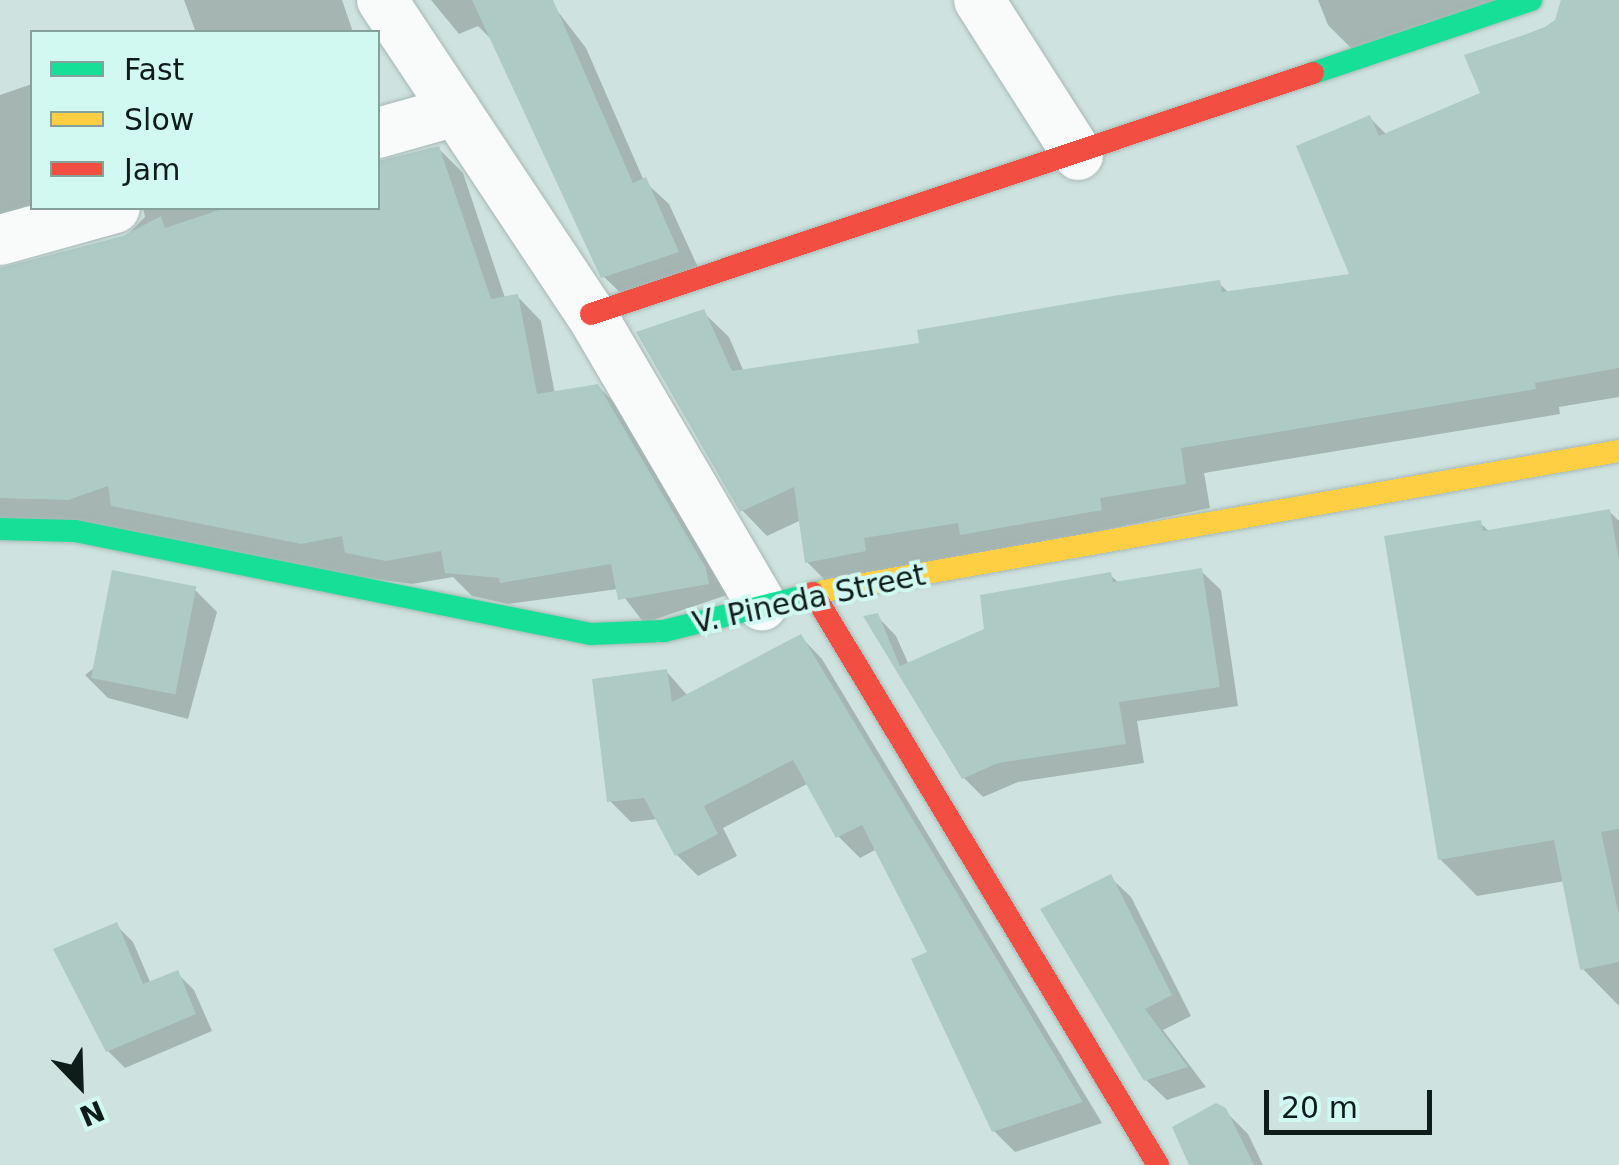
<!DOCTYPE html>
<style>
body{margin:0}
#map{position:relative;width:1619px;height:1165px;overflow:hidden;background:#cee3df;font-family:"DejaVu Sans",sans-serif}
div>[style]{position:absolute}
.shadow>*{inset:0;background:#0003}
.building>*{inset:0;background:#aecac5;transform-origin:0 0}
.roads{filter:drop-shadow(0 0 2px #a8b8b5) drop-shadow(0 0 2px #a8b8b5)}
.street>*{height:50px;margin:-25px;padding:0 25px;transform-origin:25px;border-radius:25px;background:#f8fbfa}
.fast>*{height:22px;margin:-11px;padding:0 11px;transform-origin:11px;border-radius:11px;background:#16e098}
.slow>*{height:22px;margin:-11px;padding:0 11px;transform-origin:11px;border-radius:11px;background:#ffcf43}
.jam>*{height:22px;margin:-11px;padding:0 11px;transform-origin:11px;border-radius:11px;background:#f24e42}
span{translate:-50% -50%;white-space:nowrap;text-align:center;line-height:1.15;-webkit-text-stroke:8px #d2f9f1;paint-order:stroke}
.street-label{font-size:30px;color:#0e1d1a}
.legend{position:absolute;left:30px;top:30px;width:350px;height:180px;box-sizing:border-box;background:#d2f9f1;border:2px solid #84a19b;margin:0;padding:12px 18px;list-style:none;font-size:30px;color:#0e1d1a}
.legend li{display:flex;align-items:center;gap:20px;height:50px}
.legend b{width:50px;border:2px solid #84a19b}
.north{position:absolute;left:30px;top:1035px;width:100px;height:100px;-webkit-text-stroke:8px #d2f9f1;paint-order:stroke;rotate:157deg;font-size:28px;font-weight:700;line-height:40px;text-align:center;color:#0e1d1a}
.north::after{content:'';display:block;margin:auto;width:35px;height:45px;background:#0e1d1a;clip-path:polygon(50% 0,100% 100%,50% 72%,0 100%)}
.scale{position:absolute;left:1264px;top:1090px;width:168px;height:45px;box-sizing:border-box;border:5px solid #0e1d1a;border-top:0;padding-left:12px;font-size:30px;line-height:35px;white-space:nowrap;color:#0e1d1a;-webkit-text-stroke:8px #d2f9f1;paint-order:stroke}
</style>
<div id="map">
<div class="shadow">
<i style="clip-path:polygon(184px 0,342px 0,353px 32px,188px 32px,195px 30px)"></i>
<i style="clip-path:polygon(431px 0,549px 0,586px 48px,644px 181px,669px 204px,702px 276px,628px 300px,603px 276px,495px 43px,478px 26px,459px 34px)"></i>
<i style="clip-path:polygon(1318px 0,1531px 0,1353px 50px,1328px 25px)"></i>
<i style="clip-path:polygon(1561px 0,1619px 0,1619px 397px,1559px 407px,1560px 414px,1204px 473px,1210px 508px,832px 587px,807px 562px,801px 520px,767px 536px,742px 510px,703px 312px,729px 337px,744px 372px,922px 345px,1219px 283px,1230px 294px,1353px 276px,1370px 118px,1387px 135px,1483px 94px,1467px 57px,1556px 23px)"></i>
<i style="clip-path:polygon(32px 84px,32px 208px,0 252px,0 95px)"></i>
<i style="clip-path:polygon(438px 148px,463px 173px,505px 298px,517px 296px,541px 321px,555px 394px,598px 386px,622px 411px,730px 594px,644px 623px,618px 589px,508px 604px,472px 596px,453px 577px,412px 584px,0 528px,0 268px,124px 238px,145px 217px,143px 208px,378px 208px,378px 162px)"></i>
<i style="clip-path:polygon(1610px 512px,1619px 521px,1619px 1006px,1583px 969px,1565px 881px,1477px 896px,1440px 859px,1480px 523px,1490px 532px)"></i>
<i style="clip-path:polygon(1201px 571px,1221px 590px,1238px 706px,1137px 721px,1144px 763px,1018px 782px,983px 797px,964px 778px,867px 618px,877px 616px,896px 636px,909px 665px,1110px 575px,1119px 583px)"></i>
<i style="clip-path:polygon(194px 589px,217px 612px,188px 719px,108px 698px,85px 675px)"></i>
<i style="clip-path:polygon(801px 637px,822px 659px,1102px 1123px,1015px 1152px,994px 1131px,930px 953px,877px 849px,860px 858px,838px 836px,809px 783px,723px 828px,737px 856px,698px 876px,677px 855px,658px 819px,631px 822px,610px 801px,666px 671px,688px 696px)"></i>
<i style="clip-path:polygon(1110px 877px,1131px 897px,1191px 1016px,1163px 1030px,1206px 1087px,1167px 1100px,1146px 1080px)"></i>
<i style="clip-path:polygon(116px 925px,133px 942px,151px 984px,177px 973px,194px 990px,212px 1031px,125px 1068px,108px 1051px)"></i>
<i style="clip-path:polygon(1224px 1110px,1248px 1134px,1263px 1165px,1191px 1165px)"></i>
</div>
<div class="building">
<i style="clip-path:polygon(472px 0,553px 0,633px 183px,646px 177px,679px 252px,601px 278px)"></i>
<i style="clip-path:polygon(1561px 0,1619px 0,1619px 368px,1535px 383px,1536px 389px,1181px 448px,1186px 484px,1100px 498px,1102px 510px,960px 535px,958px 523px,864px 538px,866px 551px,805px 563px,794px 487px,740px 512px,636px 332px,704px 309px,732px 371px,919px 343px,917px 330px,1113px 296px,1220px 280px,1222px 292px,1349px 274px,1296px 146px,1370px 115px,1379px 136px,1480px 93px,1464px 55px,1542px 29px,1555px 20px)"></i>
<i style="clip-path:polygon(439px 146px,491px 299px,518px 294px,537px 394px,598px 384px,706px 568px,709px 584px,618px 600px,611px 564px,500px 583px,499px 578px,445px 573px,441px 551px,386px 561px,345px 553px,342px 536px,301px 544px,111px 506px,108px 486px,68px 500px,0 498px,0 268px,123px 236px,161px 216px,165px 228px,225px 208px,378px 208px,378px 161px)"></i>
<i style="clip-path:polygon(1610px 509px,1619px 561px,1619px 829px,1601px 832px,1619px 915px,1619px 962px,1580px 970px,1554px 840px,1438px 860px,1384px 536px,1481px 520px,1483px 531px)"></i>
<i style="clip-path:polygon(1202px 568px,1220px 687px,1119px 702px,1126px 744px,998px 763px,962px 779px,863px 616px,878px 613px,900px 666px,984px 629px,980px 595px,1111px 572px,1113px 582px)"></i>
<i style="left:112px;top:570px;width:86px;height:110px;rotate:11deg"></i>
<i style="clip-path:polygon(801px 634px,1083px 1102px,992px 1132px,911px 959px,927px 952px,862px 825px,836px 838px,793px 760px,704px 806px,718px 834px,675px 856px,644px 798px,607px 802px,592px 679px,667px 669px,672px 702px)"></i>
<i style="clip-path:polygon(1111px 874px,1172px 995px,1145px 1009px,1188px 1067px,1144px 1081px,1040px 909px)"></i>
<i style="clip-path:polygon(117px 922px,143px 984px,178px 970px,196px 1014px,106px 1052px,53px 949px)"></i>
<i style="clip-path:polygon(1216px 1103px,1226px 1108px,1254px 1165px,1189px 1165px,1172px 1127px)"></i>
</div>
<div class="roads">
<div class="street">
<i style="left:382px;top:0;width:377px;rotate:56.4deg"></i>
<i style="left:591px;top:314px;width:338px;rotate:59.6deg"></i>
<i style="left:979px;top:0;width:184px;rotate:57.4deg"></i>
<i style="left:378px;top:133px;width:81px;rotate:-15.8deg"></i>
<i style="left:0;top:240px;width:119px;rotate:-15.5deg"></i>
</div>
<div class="fast">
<i style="left:1313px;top:73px;width:230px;rotate:-18.5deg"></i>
<i style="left:0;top:529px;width:75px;rotate:1.5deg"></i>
<i style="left:75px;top:531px;width:526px;rotate:11.29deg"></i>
<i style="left:591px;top:634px;width:73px;rotate:-2.4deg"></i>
<i style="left:664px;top:631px;width:165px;rotate:-14deg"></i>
</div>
<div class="slow">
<i style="left:824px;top:591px;width:807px;rotate:-9.99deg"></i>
</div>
<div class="jam">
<i style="left:591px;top:314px;width:761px;rotate:-18.46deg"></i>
<i style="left:813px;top:593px;width:668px;rotate:58.9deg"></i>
</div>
</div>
<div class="street-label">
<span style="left:809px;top:599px;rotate:-12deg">V. Pineda Street</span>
</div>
<ul class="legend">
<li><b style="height:12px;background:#16e098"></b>Fast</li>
<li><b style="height:12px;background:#ffcf43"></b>Slow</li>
<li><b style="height:12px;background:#f24e42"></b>Jam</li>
</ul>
<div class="north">N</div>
<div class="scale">20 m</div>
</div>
